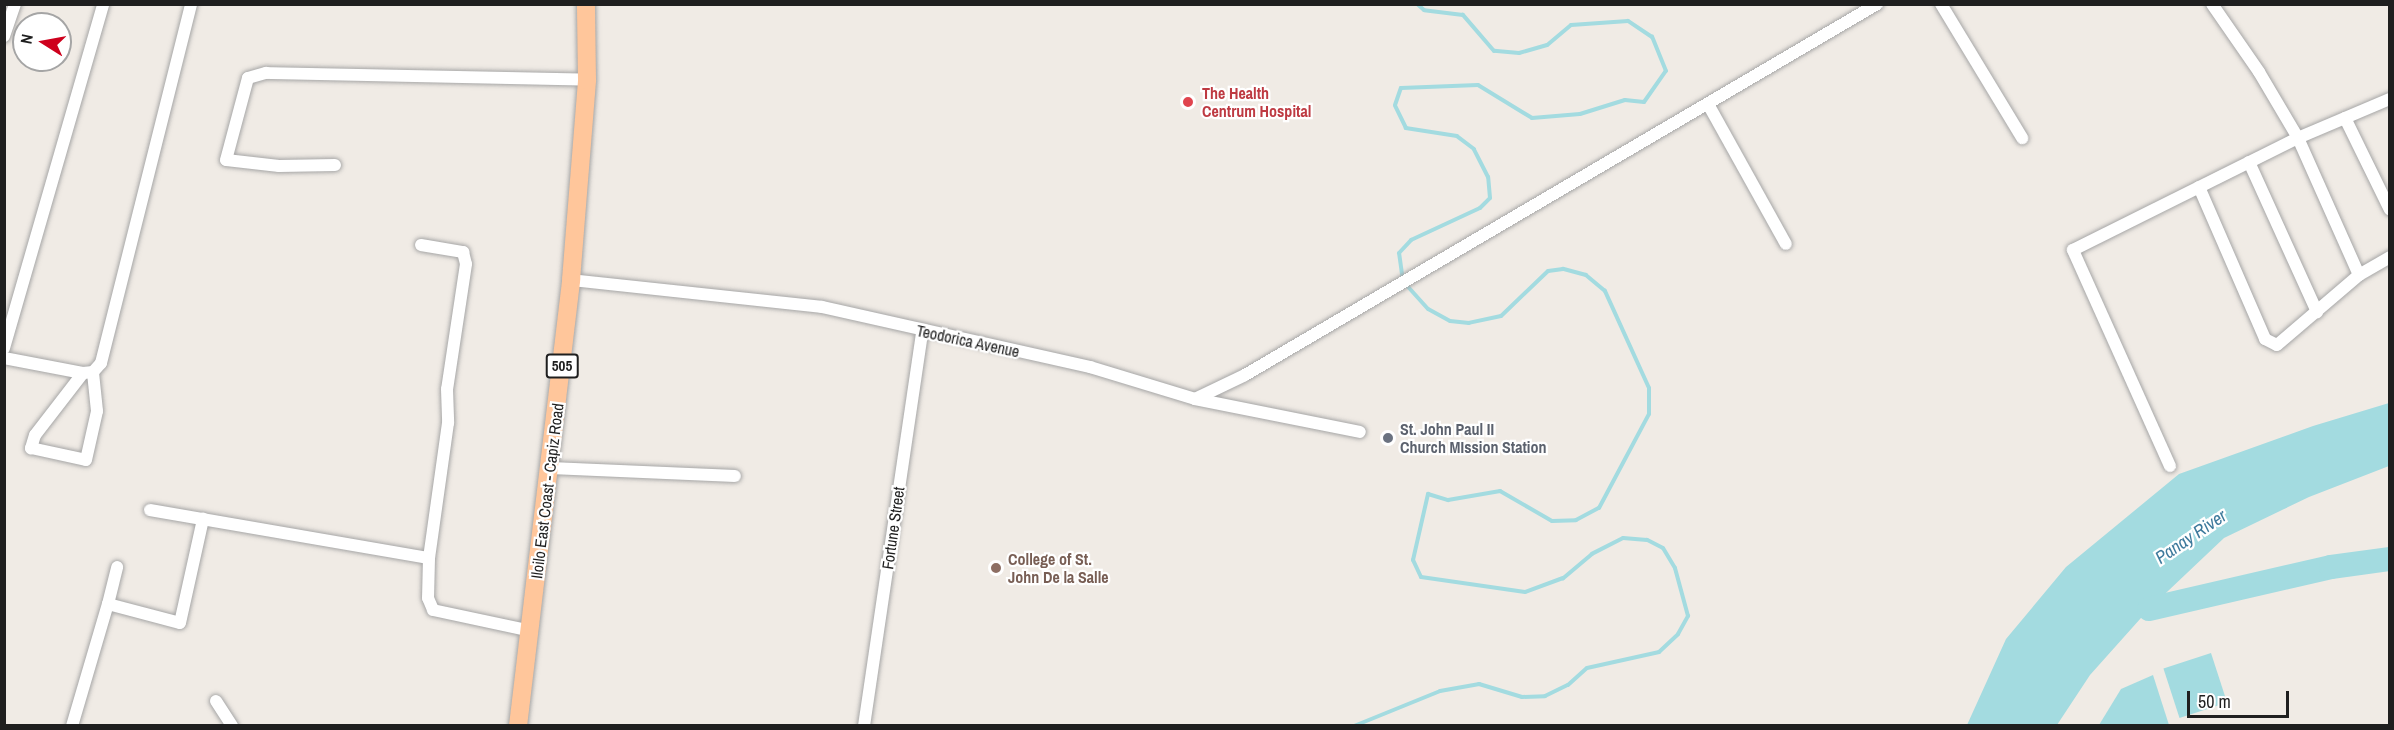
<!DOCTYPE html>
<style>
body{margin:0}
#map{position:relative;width:2394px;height:730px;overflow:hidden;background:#f0ebe5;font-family:"Archivo Narrow",sans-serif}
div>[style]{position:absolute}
.water>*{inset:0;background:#a3dbe0;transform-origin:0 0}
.stream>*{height:4px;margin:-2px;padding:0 2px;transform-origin:2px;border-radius:2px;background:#a3dbe0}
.river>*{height:24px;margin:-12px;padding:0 12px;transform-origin:12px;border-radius:12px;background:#a3dbe0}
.roads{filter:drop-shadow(0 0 2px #a6a6a6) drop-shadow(0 0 2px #a6a6a6)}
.street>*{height:12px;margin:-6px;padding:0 6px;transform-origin:6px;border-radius:6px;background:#fff}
.primary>*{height:18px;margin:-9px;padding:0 9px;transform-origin:9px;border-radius:9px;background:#ffc69b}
.dots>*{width:16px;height:16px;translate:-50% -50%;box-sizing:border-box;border:3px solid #fff;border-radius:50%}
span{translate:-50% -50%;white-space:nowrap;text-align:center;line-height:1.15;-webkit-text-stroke:4.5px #fff;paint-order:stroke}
.shield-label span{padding:2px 4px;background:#fff;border:2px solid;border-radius:4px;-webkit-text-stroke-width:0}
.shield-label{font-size:15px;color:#1f1f1f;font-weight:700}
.health-label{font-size:16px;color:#be3a42;font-weight:700}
.left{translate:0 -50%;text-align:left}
.street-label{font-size:16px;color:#1f1f1f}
.worship-label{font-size:16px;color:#5b616d;font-weight:700}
.education-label{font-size:16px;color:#785e54;font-weight:700}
.water-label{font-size:18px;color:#3e7a9c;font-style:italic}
.frame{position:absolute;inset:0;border:6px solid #1f1f1f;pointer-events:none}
.north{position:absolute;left:12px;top:12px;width:60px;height:60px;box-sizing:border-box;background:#fff;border:2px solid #a5a5a5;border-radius:50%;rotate:281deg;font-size:16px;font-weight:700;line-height:24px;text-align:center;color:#1f1f1f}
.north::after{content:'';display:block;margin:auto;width:21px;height:27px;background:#ce001d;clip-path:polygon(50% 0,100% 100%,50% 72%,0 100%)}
.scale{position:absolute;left:2187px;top:691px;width:102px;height:27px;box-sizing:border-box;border:3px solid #1f1f1f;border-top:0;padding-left:8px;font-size:18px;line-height:21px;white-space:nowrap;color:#1f1f1f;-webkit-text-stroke:4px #fff;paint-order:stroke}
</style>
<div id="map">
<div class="water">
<i style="clip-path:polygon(2389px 403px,2389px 466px,2309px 497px,2224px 538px,2149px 609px,2090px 675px,2057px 725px,1967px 725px,2006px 639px,2066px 567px,2179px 474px,2313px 426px)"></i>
<i style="left:2211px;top:653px;width:52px;height:50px;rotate:72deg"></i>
<i style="clip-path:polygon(2153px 675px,2169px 725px,2099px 725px,2121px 689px)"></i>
</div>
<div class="stream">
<i style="left:1354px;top:726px;width:93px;rotate:-22.1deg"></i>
<i style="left:1440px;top:691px;width:40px;rotate:-10deg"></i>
<i style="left:1479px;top:684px;width:45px;rotate:16.8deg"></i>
<i style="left:1522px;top:697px;width:23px;rotate:-2deg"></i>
<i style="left:1545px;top:696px;width:25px;rotate:-26deg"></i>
<i style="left:1568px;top:685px;width:25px;rotate:-42deg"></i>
<i style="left:1587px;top:668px;width:74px;rotate:-12.5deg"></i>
<i style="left:1659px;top:652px;width:26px;rotate:-43deg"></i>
<i style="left:1678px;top:634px;width:21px;rotate:-61deg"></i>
<i style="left:1688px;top:616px;width:50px;rotate:-105.2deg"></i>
<i style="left:1675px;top:568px;width:23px;rotate:-121deg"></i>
<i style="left:1663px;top:548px;width:18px;rotate:-153deg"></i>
<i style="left:1647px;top:540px;width:24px;rotate:-175deg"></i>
<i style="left:1623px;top:538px;width:35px;rotate:153deg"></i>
<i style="left:1592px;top:554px;width:38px;rotate:140deg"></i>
<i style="left:1563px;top:578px;width:40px;rotate:159.8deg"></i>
<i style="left:1525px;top:592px;width:105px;rotate:-171.8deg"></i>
<i style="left:1421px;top:577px;width:19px;rotate:-115deg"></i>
<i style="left:1413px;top:560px;width:68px;rotate:-77.2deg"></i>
<i style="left:1428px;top:494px;width:21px;rotate:17deg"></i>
<i style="left:1448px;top:500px;width:53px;rotate:-9.8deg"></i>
<i style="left:1500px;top:491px;width:60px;rotate:30deg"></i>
<i style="left:1552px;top:521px;width:24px;rotate:-2deg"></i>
<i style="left:1576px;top:520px;width:26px;rotate:-28deg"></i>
<i style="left:1599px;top:508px;width:106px;rotate:-62deg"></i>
<i style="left:1649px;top:414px;width:26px;rotate:-90deg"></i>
<i style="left:1649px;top:388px;width:107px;rotate:-114.4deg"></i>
<i style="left:1605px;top:291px;width:25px;rotate:-140deg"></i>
<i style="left:1586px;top:275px;width:24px;rotate:-165deg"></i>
<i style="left:1563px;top:269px;width:15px;rotate:172deg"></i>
<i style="left:1548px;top:271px;width:65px;rotate:136.2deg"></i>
<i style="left:1501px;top:316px;width:33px;rotate:168deg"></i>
<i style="left:1469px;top:323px;width:19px;rotate:-174deg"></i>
<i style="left:1450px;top:321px;width:25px;rotate:-151deg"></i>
<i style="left:1428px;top:309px;width:38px;rotate:-132deg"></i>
<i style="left:1403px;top:281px;width:28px;rotate:-98deg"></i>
<i style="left:1399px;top:253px;width:18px;rotate:-47deg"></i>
<i style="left:1411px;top:240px;width:76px;rotate:-24.9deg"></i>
<i style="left:1480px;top:208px;width:14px;rotate:-45deg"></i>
<i style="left:1490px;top:198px;width:21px;rotate:-95deg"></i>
<i style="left:1488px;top:177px;width:31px;rotate:-117deg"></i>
<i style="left:1474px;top:149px;width:21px;rotate:-143deg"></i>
<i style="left:1457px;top:136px;width:52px;rotate:-171.1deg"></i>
<i style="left:1406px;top:128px;width:25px;rotate:-116deg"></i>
<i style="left:1395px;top:105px;width:18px;rotate:-71deg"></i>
<i style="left:1401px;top:88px;width:77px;rotate:-2.2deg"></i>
<i style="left:1478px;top:85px;width:63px;rotate:31.4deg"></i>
<i style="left:1532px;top:118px;width:48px;rotate:-4.8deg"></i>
<i style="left:1580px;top:114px;width:47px;rotate:-17.3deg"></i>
<i style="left:1625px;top:100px;width:19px;rotate:6deg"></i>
<i style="left:1644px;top:102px;width:38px;rotate:-55deg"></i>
<i style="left:1666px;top:71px;width:37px;rotate:-112deg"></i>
<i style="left:1652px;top:37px;width:29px;rotate:-146deg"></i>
<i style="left:1628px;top:21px;width:57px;rotate:176deg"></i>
<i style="left:1571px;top:25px;width:31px;rotate:140deg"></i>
<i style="left:1547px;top:45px;width:29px;rotate:164deg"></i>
<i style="left:1519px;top:53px;width:25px;rotate:-175deg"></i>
<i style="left:1494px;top:51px;width:48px;rotate:-130.7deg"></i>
<i style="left:1463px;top:15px;width:39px;rotate:-173deg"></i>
<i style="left:1424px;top:10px;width:9px;rotate:-139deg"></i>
</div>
<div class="river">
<i style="left:2149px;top:609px;width:187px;rotate:-13deg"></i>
<i style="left:2331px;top:567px;width:60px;rotate:-7.7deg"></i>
</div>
<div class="roads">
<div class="street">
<i style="left:1941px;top:4px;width:157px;rotate:58.8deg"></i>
<i style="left:2212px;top:4px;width:83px;rotate:55.3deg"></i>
<i style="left:2259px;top:72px;width:77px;rotate:59.4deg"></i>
<i style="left:2298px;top:138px;width:150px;rotate:66deg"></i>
<i style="left:4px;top:36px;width:34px;rotate:-71deg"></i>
<i style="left:1708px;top:104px;width:160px;rotate:60.9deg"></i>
<i style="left:2345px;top:118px;width:102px;rotate:63.9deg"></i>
<i style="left:2249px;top:162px;width:165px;rotate:65.6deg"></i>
<i style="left:335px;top:165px;width:56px;rotate:179deg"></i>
<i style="left:279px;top:166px;width:53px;rotate:-173.5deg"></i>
<i style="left:226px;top:160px;width:85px;rotate:-75deg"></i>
<i style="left:248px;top:78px;width:19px;rotate:-16deg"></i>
<i style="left:266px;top:73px;width:321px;rotate:1.2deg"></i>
<i style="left:2199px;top:187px;width:166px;rotate:66.5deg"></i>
<i style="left:2265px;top:339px;width:13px;rotate:27deg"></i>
<i style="left:2277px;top:345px;width:108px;rotate:-40.5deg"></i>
<i style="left:2359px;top:275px;width:36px;rotate:-30deg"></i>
<i style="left:421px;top:245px;width:43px;rotate:9.5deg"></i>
<i style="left:463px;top:252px;width:12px;rotate:76deg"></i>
<i style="left:466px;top:264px;width:126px;rotate:98.6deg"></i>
<i style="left:447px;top:389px;width:34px;rotate:88deg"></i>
<i style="left:448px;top:423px;width:136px;rotate:98deg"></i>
<i style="left:429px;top:558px;width:40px;rotate:91.4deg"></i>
<i style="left:428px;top:598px;width:13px;rotate:67deg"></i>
<i style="left:433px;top:610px;width:100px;rotate:12.1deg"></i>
<i style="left:571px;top:280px;width:252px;rotate:6.1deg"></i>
<i style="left:822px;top:307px;width:275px;rotate:12.6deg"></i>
<i style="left:1090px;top:367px;width:110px;rotate:16.9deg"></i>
<i style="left:1195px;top:399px;width:168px;rotate:11.3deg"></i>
<i style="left:4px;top:348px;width:358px;rotate:-73.9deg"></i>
<i style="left:4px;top:358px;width:80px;rotate:10.8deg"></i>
<i style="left:83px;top:373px;width:10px;rotate:-6deg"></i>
<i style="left:93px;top:372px;width:12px;rotate:-48deg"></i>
<i style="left:101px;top:363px;width:370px;rotate:-75.9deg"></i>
<i style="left:83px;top:373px;width:78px;rotate:127.7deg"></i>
<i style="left:35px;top:435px;width:14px;rotate:107deg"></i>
<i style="left:31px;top:448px;width:56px;rotate:12.3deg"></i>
<i style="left:86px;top:460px;width:50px;rotate:-77.3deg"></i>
<i style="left:97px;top:411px;width:39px;rotate:-96deg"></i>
<i style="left:1195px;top:399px;width:55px;rotate:-25.6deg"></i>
<i style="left:1245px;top:375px;width:733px;rotate:-30.41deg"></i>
<i style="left:2170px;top:466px;width:237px;rotate:-114.2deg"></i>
<i style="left:2073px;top:250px;width:251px;rotate:-26.5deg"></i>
<i style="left:2298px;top:138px;width:100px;rotate:-23deg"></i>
<i style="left:551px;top:468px;width:184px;rotate:2.5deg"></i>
<i style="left:150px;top:510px;width:283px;rotate:9.8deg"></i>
<i style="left:108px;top:604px;width:38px;rotate:-76deg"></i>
<i style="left:216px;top:701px;width:30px;rotate:57deg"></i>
<i style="left:72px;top:726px;width:127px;rotate:-73.6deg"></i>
<i style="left:108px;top:604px;width:74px;rotate:14.8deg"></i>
<i style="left:180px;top:623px;width:107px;rotate:-77.5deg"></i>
<i style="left:864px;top:726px;width:399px;rotate:-81.6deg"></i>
</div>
<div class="primary">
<i style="left:518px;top:726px;width:449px;rotate:-83.2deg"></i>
<i style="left:571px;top:280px;width:201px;rotate:-85.4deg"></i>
<i style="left:587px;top:80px;width:76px;rotate:-90.8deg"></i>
</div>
</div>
<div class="dots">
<i style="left:1188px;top:102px;background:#e0444e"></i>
<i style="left:1388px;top:438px;background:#6b7280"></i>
<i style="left:996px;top:568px;background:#8d6e63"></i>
</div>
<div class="shield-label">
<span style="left:562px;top:366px">505</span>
</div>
<div class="health-label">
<span class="left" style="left:1202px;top:102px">The Health<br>Centrum Hospital</span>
</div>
<div class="street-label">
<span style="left:968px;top:341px;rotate:12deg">Teodorica Avenue</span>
<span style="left:547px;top:491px;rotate:-83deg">Iloilo East Coast - Capiz Road</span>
<span style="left:893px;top:528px;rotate:-82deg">Fortune Street</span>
</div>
<div class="worship-label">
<span class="left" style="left:1400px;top:438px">St. John Paul II<br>Church MIssion Station</span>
</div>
<div class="education-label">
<span class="left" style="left:1008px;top:568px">College of St.<br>John De la Salle</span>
</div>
<div class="water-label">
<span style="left:2191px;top:537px;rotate:-34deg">Panay River</span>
</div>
<div class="frame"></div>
<div class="north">N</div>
<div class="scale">50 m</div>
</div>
